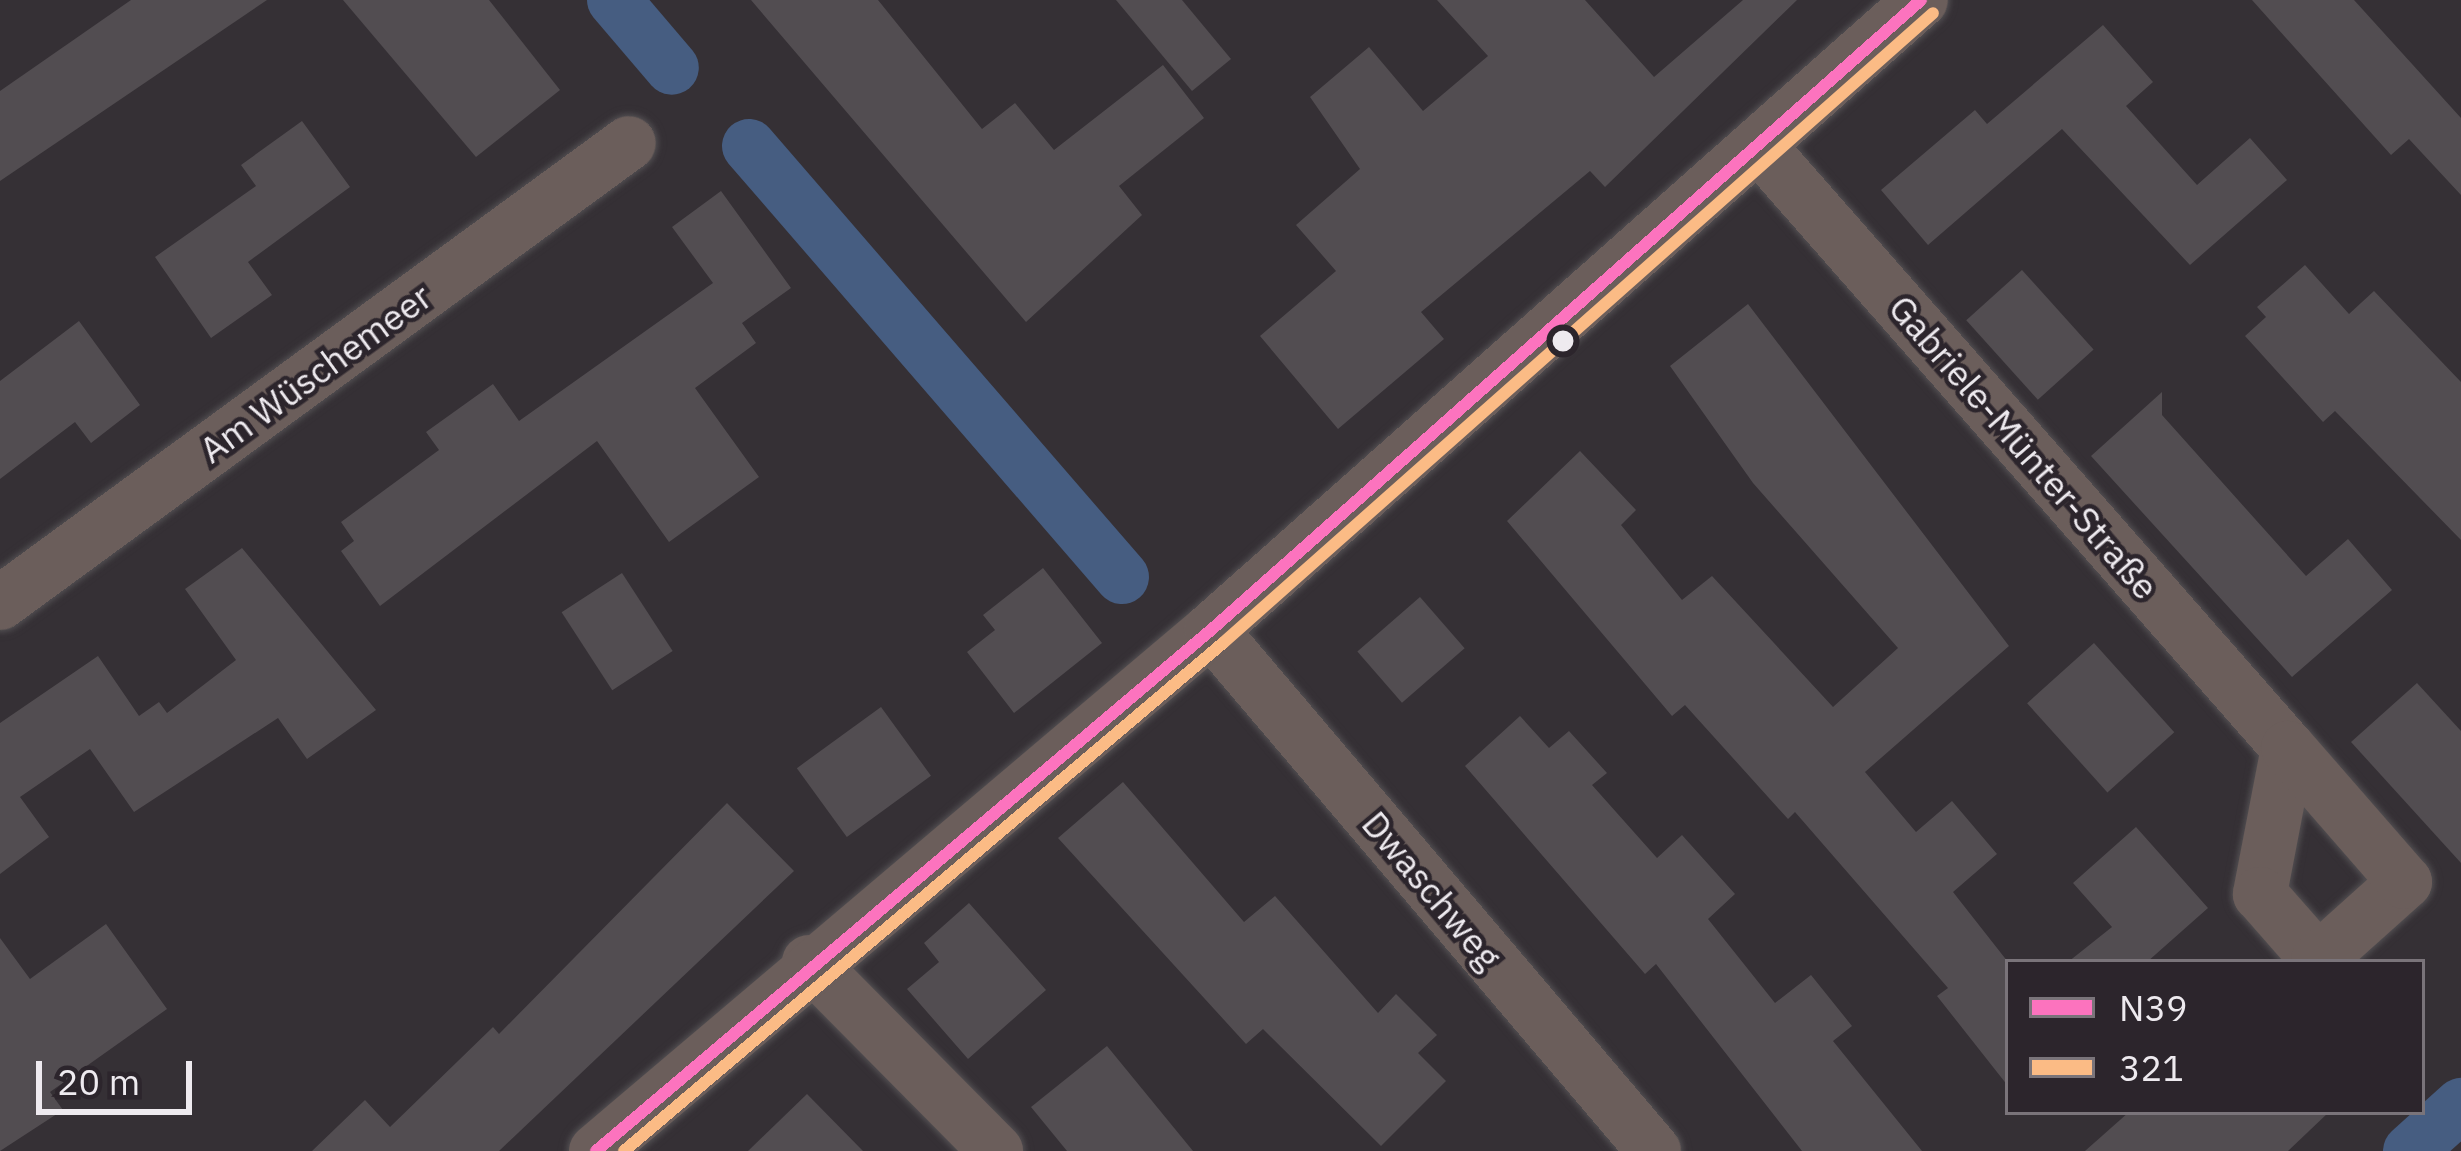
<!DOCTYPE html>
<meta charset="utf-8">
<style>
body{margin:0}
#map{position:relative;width:2461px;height:1151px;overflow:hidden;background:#353035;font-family:"IBM Plex Sans",sans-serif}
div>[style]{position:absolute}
.canal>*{height:54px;margin:-27px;padding:0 27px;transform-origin:27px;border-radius:27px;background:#465d81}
.building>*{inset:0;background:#524d51;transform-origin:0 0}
.roads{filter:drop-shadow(0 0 3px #524f52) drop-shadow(0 0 3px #524f52)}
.minor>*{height:54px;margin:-27px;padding:0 27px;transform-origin:27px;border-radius:27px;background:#6b5e5b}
.bus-1>*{height:12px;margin:-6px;padding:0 6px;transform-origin:6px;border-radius:6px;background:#fc73be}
.bus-2>*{height:12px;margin:-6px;padding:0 6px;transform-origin:6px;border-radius:6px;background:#fbbb85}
.dots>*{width:33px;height:33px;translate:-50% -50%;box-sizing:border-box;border:6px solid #2c252c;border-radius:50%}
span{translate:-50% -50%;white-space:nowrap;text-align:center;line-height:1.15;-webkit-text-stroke:9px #2c252c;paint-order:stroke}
.street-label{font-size:36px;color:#eeeaef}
.legend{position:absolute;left:2005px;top:959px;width:420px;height:156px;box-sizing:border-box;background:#2c252c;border:3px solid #7a747a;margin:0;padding:15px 21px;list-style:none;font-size:36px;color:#eeeaef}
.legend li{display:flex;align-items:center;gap:24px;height:60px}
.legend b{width:60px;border:3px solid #7a747a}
.scale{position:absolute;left:36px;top:1061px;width:156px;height:54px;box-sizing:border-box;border:6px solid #eeeaef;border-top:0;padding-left:15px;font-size:36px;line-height:42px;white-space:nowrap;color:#eeeaef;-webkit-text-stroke:9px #2c252c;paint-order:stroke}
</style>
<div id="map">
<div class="canal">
<i style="left:614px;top:0;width:89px;rotate:49.5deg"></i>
<i style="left:749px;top:146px;width:570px;rotate:49.13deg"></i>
<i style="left:2410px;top:1151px;width:69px;rotate:-42deg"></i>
</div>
<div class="building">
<i style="clip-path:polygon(131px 0,267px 0,0 181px,0 91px)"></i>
<i style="clip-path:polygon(343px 0,489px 0,560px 90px,476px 157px)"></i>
<i style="clip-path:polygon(751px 0,878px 0,982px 129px,1015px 103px,1054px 150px,1163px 65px,1204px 118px,1119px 186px,1142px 215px,1026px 322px)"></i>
<i style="clip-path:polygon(1116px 0,1182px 0,1231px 59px,1192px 91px)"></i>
<i style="clip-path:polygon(1437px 0,1585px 0,1654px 77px,1743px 0,1797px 0,1605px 187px,1590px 171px,1421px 312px,1444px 339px,1338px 429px,1260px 336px,1336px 271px,1296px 225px,1360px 169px,1310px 97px,1369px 47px,1423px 111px,1488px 56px)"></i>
<i style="clip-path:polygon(2252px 0,2354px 0,2461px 118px,2461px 195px,2409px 139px,2391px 155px)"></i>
<i style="clip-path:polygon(2103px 25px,2153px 82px,2126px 106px,2197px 185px,2250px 138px,2287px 180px,2190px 265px,2062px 129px,1928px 245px,1881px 190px,1975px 110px,1987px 124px)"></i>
<i style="clip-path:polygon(302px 121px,350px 187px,248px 262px,272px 295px,211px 338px,155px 257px,256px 186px,241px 165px)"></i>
<i style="clip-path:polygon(721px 191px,791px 288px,742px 323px,756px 343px,695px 388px,759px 477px,669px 542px,597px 441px,380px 606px,341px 551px,354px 541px,341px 522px,439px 450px,426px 432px,493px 384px,519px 421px,713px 283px,672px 227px)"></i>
<i style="clip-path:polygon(2305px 265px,2349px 314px,2374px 291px,2461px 382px,2461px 540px,2335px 411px,2323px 422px,2245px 336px,2266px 317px,2257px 307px)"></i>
<i style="left:2022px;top:270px;width:107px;height:75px;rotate:48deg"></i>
<i style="clip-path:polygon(1748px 304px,2009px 646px,1865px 772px,1916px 832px,1952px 801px,1997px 854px,1953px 892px,2008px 962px,2008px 1086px,1937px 996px,1948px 988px,1795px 812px,1788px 819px,1685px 705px,1672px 716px,1507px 521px,1580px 451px,1636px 510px,1621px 525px,1682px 600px,1712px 576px,1833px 707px,1898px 648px,1753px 483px,1670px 366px)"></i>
<i style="clip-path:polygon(79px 321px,140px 405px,91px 443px,75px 422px,0 479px,0 381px)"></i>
<i style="clip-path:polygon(2162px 392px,2162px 415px,2306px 576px,2348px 539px,2392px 590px,2292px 677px,2091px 456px)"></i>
<i style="clip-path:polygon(242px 548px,376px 710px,307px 759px,278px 718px,134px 812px,90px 749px,20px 797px,49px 837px,0 874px,0 723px,98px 656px,139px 716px,159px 702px,167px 713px,236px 660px,185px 589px)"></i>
<i style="clip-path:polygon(1043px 568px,1102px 643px,1014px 713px,967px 652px,995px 630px,983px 615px)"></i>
<i style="left:622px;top:573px;width:93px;height:72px;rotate:57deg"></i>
<i style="left:1420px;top:597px;width:68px;height:83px;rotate:49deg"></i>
<i style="left:2094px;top:643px;width:120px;height:90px;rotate:48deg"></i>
<i style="clip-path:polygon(2417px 683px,2461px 731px,2461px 863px,2351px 742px)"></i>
<i style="left:881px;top:707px;width:85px;height:104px;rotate:54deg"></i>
<i style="clip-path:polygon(1520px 716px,1549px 748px,1569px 731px,1607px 773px,1592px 785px,1657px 858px,1682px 835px,1735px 894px,1708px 919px,1775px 1003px,1811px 975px,1852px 1026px,1833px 1041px,1922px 1151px,1802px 1151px,1656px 964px,1645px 974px,1465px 766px)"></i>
<i style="clip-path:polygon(1123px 782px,1244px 922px,1275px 896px,1378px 1013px,1396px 994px,1437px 1035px,1418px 1053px,1446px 1081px,1381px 1146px,1263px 1029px,1246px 1044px,1058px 838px)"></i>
<i style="clip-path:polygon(727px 803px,794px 871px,499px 1151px,312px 1151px,365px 1100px,390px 1127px,493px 1027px,499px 1034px)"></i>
<i style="clip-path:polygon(2136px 827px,2208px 908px,2147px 962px,2068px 962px,2112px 927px,2073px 883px)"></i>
<i style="clip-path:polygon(969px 903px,1046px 990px,968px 1059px,907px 989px,939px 962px,924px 943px)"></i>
<i style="clip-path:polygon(106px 924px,167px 1009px,50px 1092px,63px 1110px,0 1151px,0 938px,30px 979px)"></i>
<i style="clip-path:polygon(1107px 1046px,1193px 1151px,1067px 1151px,1031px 1107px)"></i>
<i style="clip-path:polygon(807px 1094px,863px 1151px,748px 1151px)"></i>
<i style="clip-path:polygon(2129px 1112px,2329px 1112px,2288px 1151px,2085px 1151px)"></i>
</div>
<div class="roads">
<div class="minor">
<i style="left:1759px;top:146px;width:801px;rotate:48.69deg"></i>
<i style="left:2288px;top:748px;width:149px;rotate:100.9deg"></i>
<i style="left:2260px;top:894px;width:88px;rotate:48.7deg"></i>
<i style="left:2318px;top:960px;width:117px;rotate:-41.9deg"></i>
<i style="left:2405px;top:882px;width:178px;rotate:-131.1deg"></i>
<i style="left:0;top:603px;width:779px;rotate:-36.18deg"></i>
<i style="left:1211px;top:630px;width:684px;rotate:49.63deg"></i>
<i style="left:809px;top:962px;width:266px;rotate:45.3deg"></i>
<i style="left:596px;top:1151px;width:806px;rotate:-40.27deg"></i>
<i style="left:1211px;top:630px;width:949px;rotate:-41.58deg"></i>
</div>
</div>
<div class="bus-1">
<i style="left:596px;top:1151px;width:806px;rotate:-40.27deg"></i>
<i style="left:1211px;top:630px;width:949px;rotate:-41.58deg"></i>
</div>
<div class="bus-2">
<i style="left:624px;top:1151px;width:785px;rotate:-40.3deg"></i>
<i style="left:1223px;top:643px;width:949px;rotate:-41.58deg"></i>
</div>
<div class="dots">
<i style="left:1563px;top:341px;background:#eeeaef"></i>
</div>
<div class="street-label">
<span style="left:315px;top:373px;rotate:-36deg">Am Wüschemeer</span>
<span style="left:2024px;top:447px;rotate:49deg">Gabriele-Münter-Straße</span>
<span style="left:1432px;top:890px;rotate:50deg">Dwaschweg</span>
</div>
<ul class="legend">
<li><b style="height:15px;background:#fc73be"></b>N39</li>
<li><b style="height:15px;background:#fbbb85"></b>321</li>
</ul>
<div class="scale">20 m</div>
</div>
